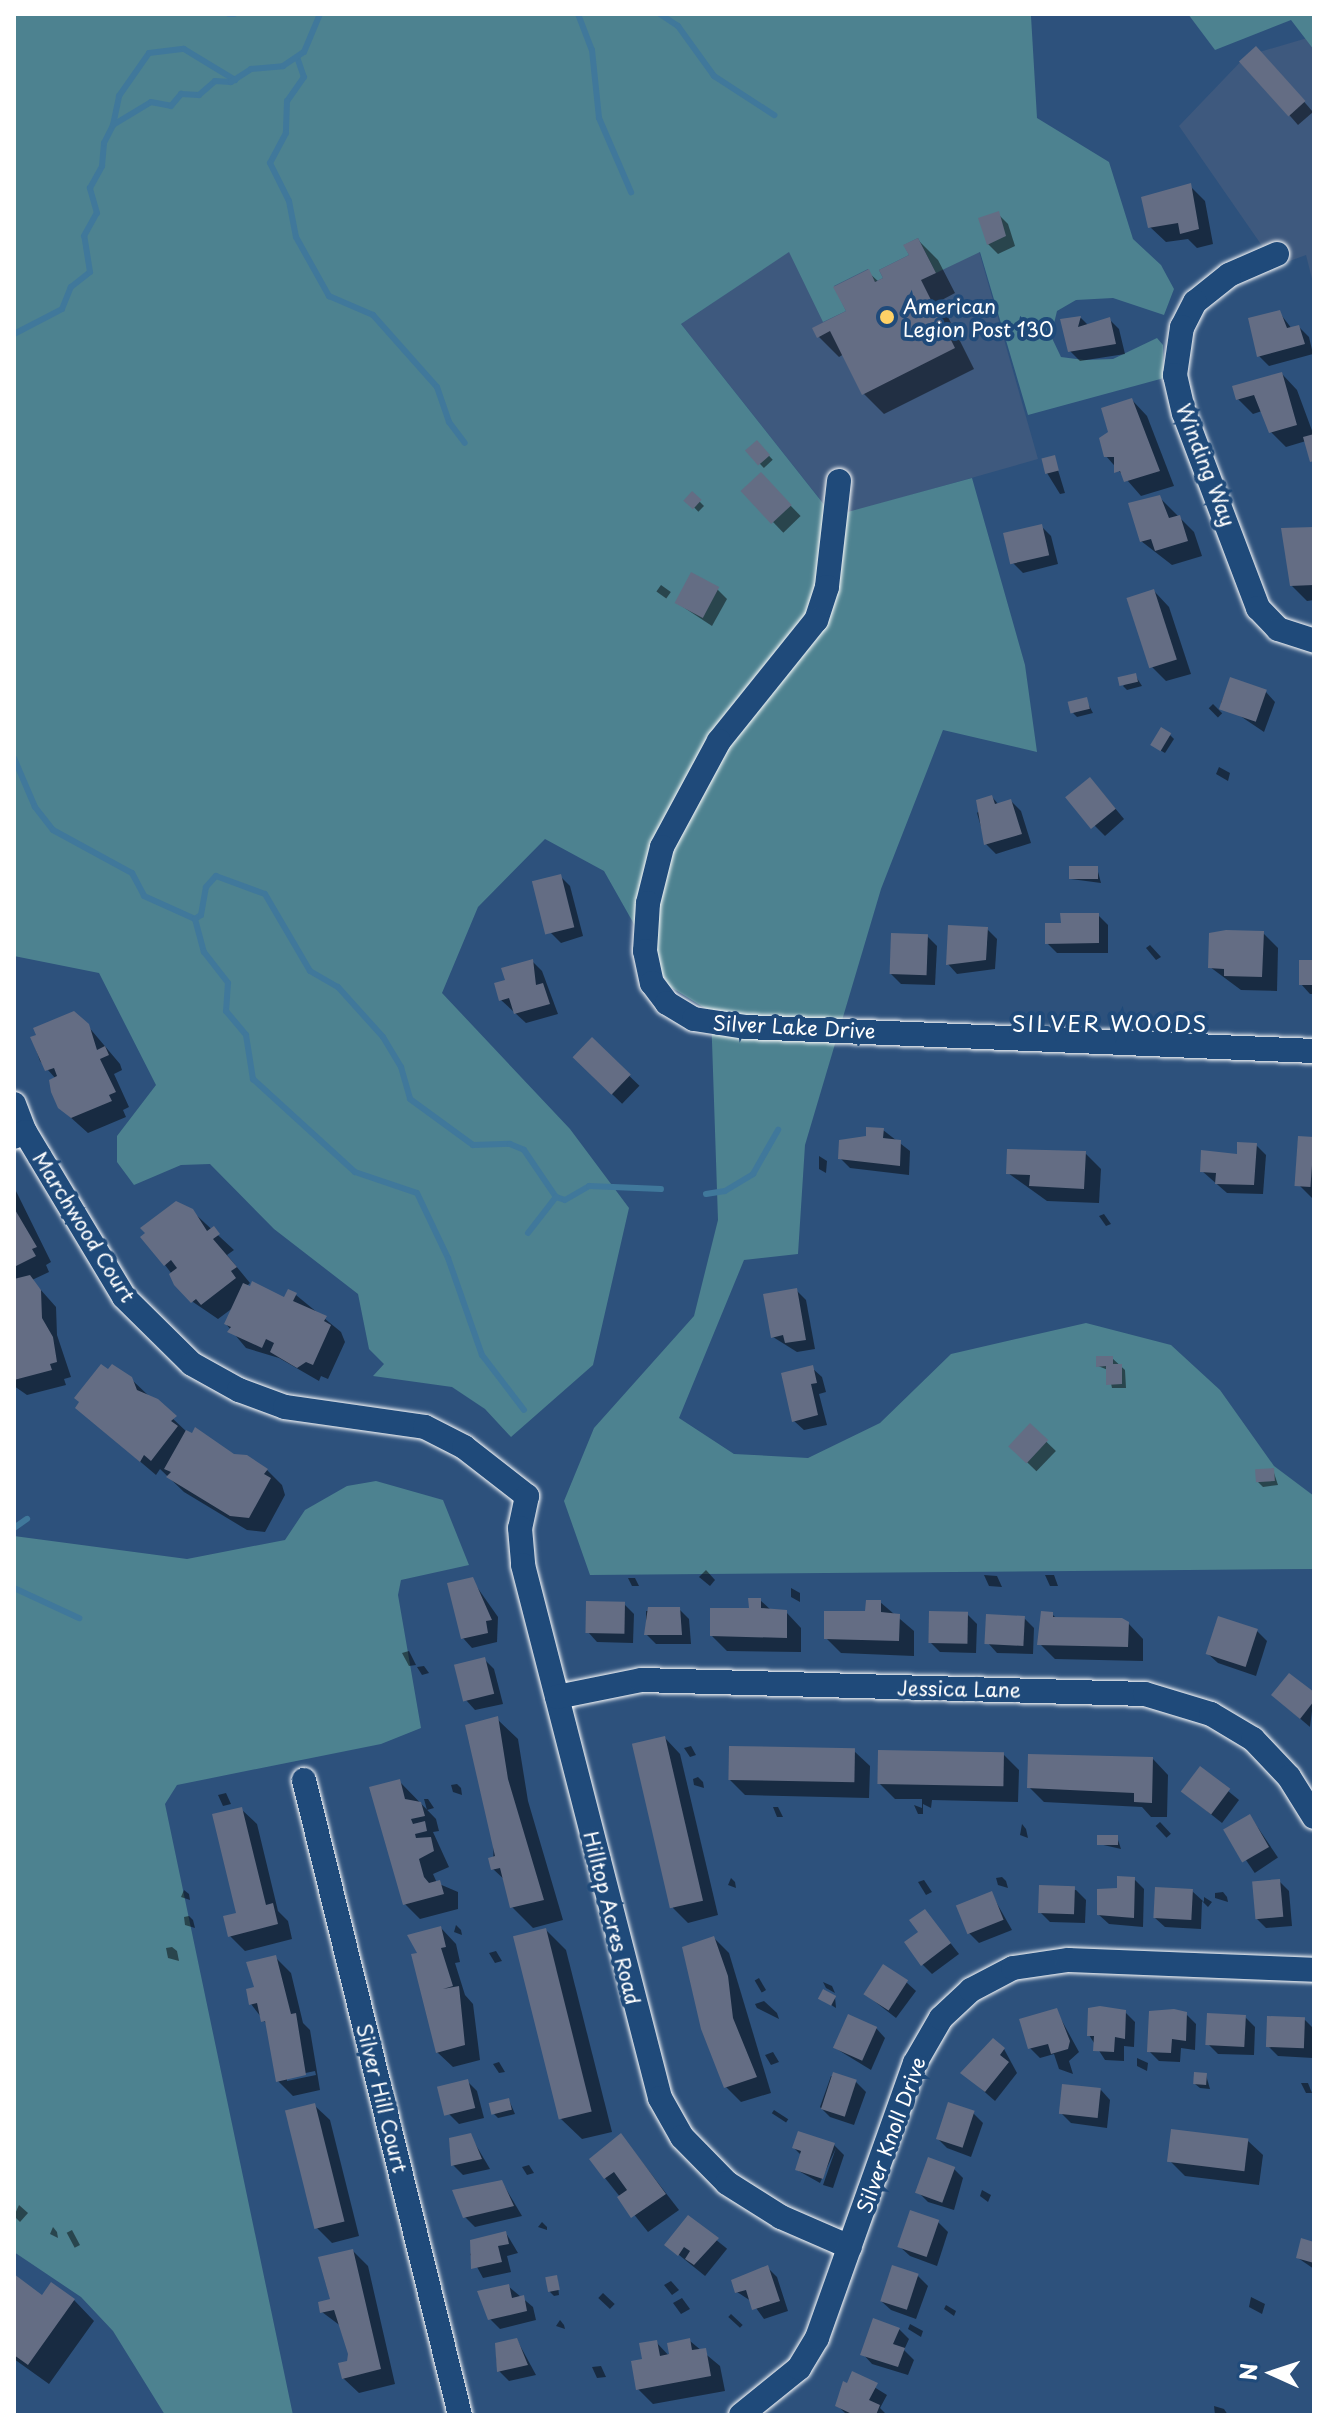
<!DOCTYPE html>
<style>
body{margin:0}
#map{position:relative;width:1328px;height:2429px;overflow:hidden;background:#2d517c;font-family:"Playpen Sans",sans-serif}
div>[style]{position:absolute}
.built>*{inset:0;background:#3e597e}
.green>*{inset:0;background:#4d8290}
.shadow>*{inset:0;background:#0007;transform-origin:0 0}
.stream>*{height:6px;margin:-3px;padding:0 3px;transform-origin:3px;border-radius:3px;background:#40789b}
.building>*{inset:0;background:#646d84;transform-origin:0 0}
.roads{filter:drop-shadow(0 0 2px #fff) drop-shadow(0 0 2px #fff)}
.street>*{height:24px;margin:-12px;padding:0 12px;transform-origin:12px;border-radius:12px;background:#1f4a7a}
.dots>*{width:22px;height:22px;translate:-50% -50%;box-sizing:border-box;border:4px solid #1f4a7a;border-radius:50%}
span{translate:-50% -50%;white-space:nowrap;text-align:center;line-height:1.15;-webkit-text-stroke:8px #1f4a7a;paint-order:stroke}
.poi-label{font-size:20px;color:#fff}
.left{translate:0 -50%;text-align:left}
.street-label{font-size:20px;color:#fff}
.neighbourhood-label{font-size:22px;color:#fff;letter-spacing:2px}
.frame{position:absolute;inset:0;border:16px solid #fff;pointer-events:none}
.north{position:absolute;left:1232px;top:2333px;width:80px;height:80px;-webkit-text-stroke:6px #1f4a7a;paint-order:stroke;rotate:273deg;font-size:22px;font-weight:700;line-height:32px;text-align:center;color:#fff}
.north::after{content:'';display:block;margin:auto;width:28px;height:36px;background:#fff;clip-path:polygon(50% 0,100% 100%,50% 72%,0 100%)}
</style>
<div id="map">
<div class="built">
<i style="clip-path:polygon(1314px 36px,1314px 287px,1306px 255px,1276px 266px,1179px 126px,1246px 56px)"></i>
<i style="clip-path:polygon(872px 195px,979px 251px,1038px 459px,834px 517px,681px 324px)"></i>
</div>
<div class="green">
<i style="clip-path:polygon(14px 14px,1072px 14px,1031px 16px,1037px 118px,1109px 162px,1133px 239px,1161px 265px,1174px 289px,1164px 315px,1113px 298px,1076px 300px,1057px 311px,1051px 336px,1061px 357px,1084px 360px,1113px 359px,1157px 338px,1163px 345px,1164px 378px,1028px 415px,980px 252px,936px 273px,918px 238px,904px 245px,909px 255px,879px 270px,883px 278px,875px 282px,868px 269px,834px 286px,846px 311px,823px 322px,789px 252px,681px 324px,833px 516px,972px 478px,1025px 665px,1037px 752px,943px 730px,881px 889px,805px 1145px,798px 1254px,744px 1260px,679px 1418px,734px 1454px,808px 1458px,880px 1423px,951px 1354px,1086px 1323px,1171px 1345px,1220px 1390px,1274px 1466px,1314px 1496px,1314px 1569px,590px 1575px,564px 1501px,594px 1428px,694px 1316px,718px 1220px,711px 1012px,669px 986px,604px 871px,545px 839px,478px 907px,442px 993px,570px 1129px,629px 1208px,593px 1365px,511px 1437px,485px 1409px,452px 1387px,373px 1376px,384px 1364px,369px 1349px,358px 1294px,274px 1229px,210px 1164px,181px 1165px,134px 1185px,117px 1162px,117px 1136px,156px 1085px,99px 973px,14px 956px)"></i>
<i style="clip-path:polygon(1188px 14px,1314px 14px,1314px 50px,1291px 20px,1215px 50px)"></i>
<i style="clip-path:polygon(376px 1481px,443px 1500px,469px 1565px,401px 1580px,398px 1595px,421px 1728px,381px 1744px,177px 1785px,165px 1804px,293px 2415px,165px 2415px,113px 2331px,81px 2297px,14px 2252px,14px 1536px,187px 1559px,285px 1540px,305px 1510px,347px 1486px)"></i>
</div>
<div class="shadow">
<i style="clip-path:polygon(1266px 58px,1313px 112px,1298px 125px,1242px 61px)"></i>
<i style="clip-path:polygon(1190px 186px,1205px 201px,1213px 244px,1197px 248px,1188px 239px,1166px 242px,1150px 227px)"></i>
<i style="clip-path:polygon(998px 214px,1008px 224px,1015px 246px,998px 254px,988px 244px)"></i>
<i style="clip-path:polygon(918px 240px,938px 260px,955px 293px,940px 301px,974px 369px,884px 414px,864px 394px,844px 354px,839px 357px,818px 336px,848px 312px,868px 272px,879px 282px,911px 256px)"></i>
<i style="clip-path:polygon(1279px 312px,1292px 329px,1299px 327px,1309px 337px,1313px 354px,1269px 366px,1259px 356px)"></i>
<i style="clip-path:polygon(1081px 318px,1089px 326px,1109px 319px,1119px 329px,1125px 354px,1080px 361px,1070px 351px,1063px 321px)"></i>
<i style="clip-path:polygon(1282px 374px,1297px 390px,1314px 436px,1314px 463px,1306px 441px,1286px 447px,1271px 432px,1262px 411px,1253px 414px,1238px 399px)"></i>
<i style="clip-path:polygon(1132px 400px,1147px 416px,1174px 486px,1141px 496px,1106px 456px,1111px 433px)"></i>
<i style="left:757px;top:443px;width:23px;height:12px;rotate:47deg"></i>
<i style="clip-path:polygon(1054px 457px,1065px 493px,1060px 494px,1047px 473px)"></i>
<i style="left:761px;top:475px;width:57px;height:24px;rotate:46deg"></i>
<i style="left:692px;top:494px;width:17px;height:8px;rotate:45deg"></i>
<i style="clip-path:polygon(1159px 497px,1194px 532px,1202px 556px,1172px 565px,1141px 541px)"></i>
<i style="clip-path:polygon(1041px 526px,1051px 536px,1058px 564px,1023px 573px,1013px 563px)"></i>
<i style="clip-path:polygon(1314px 529px,1314px 600px,1307px 601px,1292px 586px,1283px 530px)"></i>
<i style="left:661px;top:585px;width:12px;height:8px;rotate:35deg"></i>
<i style="clip-path:polygon(717px 589px,727px 599px,712px 626px,677px 603px)"></i>
<i style="clip-path:polygon(1154px 591px,1169px 607px,1191px 674px,1166px 681px,1151px 666px)"></i>
<i style="clip-path:polygon(1135px 675px,1142px 686px,1127px 690px,1123px 686px)"></i>
<i style="clip-path:polygon(1231px 679px,1266px 692px,1275px 702px,1264px 732px,1221px 703px)"></i>
<i style="clip-path:polygon(1086px 700px,1093px 713px,1077px 717px,1073px 713px)"></i>
<i style="left:1213px;top:704px;width:13px;height:6px;rotate:45deg"></i>
<i style="clip-path:polygon(1170px 735px,1174px 739px,1165px 753px,1158px 749px)"></i>
<i style="clip-path:polygon(1219px 767px,1230px 773px,1228px 781px,1216px 774px)"></i>
<i style="clip-path:polygon(1100px 790px,1124px 819px,1105px 836px,1095px 826px)"></i>
<i style="clip-path:polygon(992px 797px,999px 805px,1011px 801px,1021px 811px,1031px 843px,996px 854px,986px 844px,977px 813px)"></i>
<i style="clip-path:polygon(1097px 868px,1101px 883px,1071px 879px)"></i>
<i style="clip-path:polygon(560px 876px,570px 886px,583px 936px,561px 943px,551px 933px)"></i>
<i style="clip-path:polygon(1098px 915px,1108px 925px,1108px 953px,1057px 953px,1047px 943px,1063px 925px)"></i>
<i style="clip-path:polygon(987px 929px,997px 939px,995px 969px,957px 974px,948px 964px)"></i>
<i style="clip-path:polygon(1263px 933px,1278px 948px,1277px 991px,1241px 990px,1210px 967px)"></i>
<i style="clip-path:polygon(927px 936px,937px 946px,935px 985px,901px 984px,891px 974px)"></i>
<i style="clip-path:polygon(1150px 945px,1161px 957px,1156px 960px,1146px 948px)"></i>
<i style="clip-path:polygon(532px 961px,542px 971px,558px 1014px,526px 1023px,501px 1000px,507px 981px)"></i>
<i style="clip-path:polygon(1314px 962px,1314px 994px,1310px 994px,1301px 984px)"></i>
<i style="clip-path:polygon(87px 1025px,120px 1064px,122px 1070px,114px 1074px,129px 1107px,123px 1110px,126px 1117px,88px 1133px,59px 1107px,56px 1079px,40px 1061px,32px 1038px)"></i>
<i style="left:592px;top:1040px;width:66px;height:25px;rotate:44deg"></i>
<i style="clip-path:polygon(883px 1130px,910px 1151px,909px 1175px,850px 1168px,840px 1158px)"></i>
<i style="clip-path:polygon(1314px 1139px,1314px 1200px,1299px 1185px)"></i>
<i style="clip-path:polygon(1256px 1145px,1266px 1155px,1263px 1194px,1227px 1193px,1202px 1171px)"></i>
<i style="clip-path:polygon(1085px 1153px,1101px 1169px,1099px 1203px,1047px 1201px,1008px 1173px)"></i>
<i style="clip-path:polygon(819px 1156px,827px 1161px,826px 1173px,819px 1169px)"></i>
<i style="clip-path:polygon(14px 1187px,51px 1262px,46px 1265px,49px 1272px,32px 1280px,56px 1307px,57px 1335px,71px 1377px,64px 1379px,66px 1385px,27px 1395px,14px 1386px)"></i>
<i style="clip-path:polygon(192px 1211px,234px 1250px,227px 1255px,250px 1283px,246px 1287px,285px 1300px,296px 1295px,341px 1332px,345px 1342px,328px 1379px,321px 1376px,319px 1381px,279px 1358px,246px 1348px,226px 1324px,234px 1307px,218px 1319px,193px 1302px,165px 1265px)"></i>
<i style="clip-path:polygon(1104px 1214px,1111px 1224px,1106px 1226px,1099px 1216px)"></i>
<i style="clip-path:polygon(796px 1290px,806px 1300px,815px 1349px,797px 1352px,773px 1337px)"></i>
<i style="clip-path:polygon(1112px 1358px,1125px 1370px,1126px 1388px,1112px 1388px,1108px 1370px,1098px 1366px)"></i>
<i style="clip-path:polygon(812px 1368px,822px 1377px,826px 1392px,819px 1394px,827px 1425px,804px 1430px,794px 1421px)"></i>
<i style="clip-path:polygon(131px 1379px,189px 1434px,267px 1470px,282px 1485px,285px 1495px,265px 1532px,247px 1530px,184px 1492px,160px 1469px,156px 1475px,77px 1408px)"></i>
<i style="left:1030px;top:1426px;width:36px;height:28px;rotate:44deg"></i>
<i style="clip-path:polygon(1273px 1470px,1278px 1485px,1263px 1487px,1258px 1482px)"></i>
<i style="clip-path:polygon(706px 1570px,715px 1580px,710px 1586px,699px 1577px)"></i>
<i style="clip-path:polygon(984px 1575px,997px 1576px,1002px 1587px,989px 1586px)"></i>
<i style="clip-path:polygon(1045px 1575px,1054px 1575px,1058px 1586px,1050px 1586px)"></i>
<i style="clip-path:polygon(628px 1578px,635px 1578px,639px 1586px,632px 1586px)"></i>
<i style="clip-path:polygon(472px 1580px,498px 1617px,497px 1642px,472px 1648px,463px 1638px)"></i>
<i style="clip-path:polygon(791px 1588px,800px 1593px,800px 1602px,791px 1597px)"></i>
<i style="clip-path:polygon(760px 1600px,772px 1611px,786px 1612px,801px 1628px,801px 1652px,727px 1651px,712px 1636px)"></i>
<i style="clip-path:polygon(880px 1602px,914px 1631px,914px 1656px,841px 1653px,826px 1638px)"></i>
<i style="clip-path:polygon(624px 1604px,634px 1614px,633px 1643px,597px 1642px,588px 1632px)"></i>
<i style="clip-path:polygon(679px 1609px,689px 1619px,691px 1644px,656px 1644px,646px 1634px,646px 1611px)"></i>
<i style="clip-path:polygon(967px 1614px,977px 1624px,976px 1653px,940px 1652px,930px 1642px)"></i>
<i style="clip-path:polygon(1052px 1614px,1057px 1619px,1128px 1623px,1143px 1639px,1143px 1661px,1055px 1659px,1040px 1644px)"></i>
<i style="clip-path:polygon(1024px 1618px,1034px 1628px,1033px 1654px,997px 1653px,988px 1643px)"></i>
<i style="clip-path:polygon(1257px 1631px,1267px 1641px,1256px 1676px,1218px 1663px,1208px 1654px)"></i>
<i style="clip-path:polygon(409px 1651px,416px 1665px,409px 1666px,402px 1653px)"></i>
<i style="clip-path:polygon(484px 1659px,494px 1669px,503px 1704px,475px 1710px,466px 1700px)"></i>
<i style="clip-path:polygon(424px 1666px,429px 1673px,422px 1675px,417px 1667px)"></i>
<i style="clip-path:polygon(1314px 1695px,1310px 1727px,1283px 1704px)"></i>
<i style="clip-path:polygon(497px 1719px,518px 1739px,528px 1801px,563px 1920px,533px 1928px,512px 1907px,506px 1881px,493px 1869px)"></i>
<i style="clip-path:polygon(665px 1738px,680px 1754px,718px 1915px,688px 1923px,673px 1908px)"></i>
<i style="clip-path:polygon(691px 1746px,696px 1755px,690px 1757px,684px 1748px)"></i>
<i style="clip-path:polygon(854px 1751px,870px 1766px,869px 1798px,745px 1795px,730px 1780px)"></i>
<i style="clip-path:polygon(1004px 1755px,1019px 1770px,1018px 1802px,932px 1800px,931px 1808px,923px 1804px,923px 1814px,918px 1814px,914px 1805px,922px 1808px,922px 1799px,895px 1799px,879px 1783px)"></i>
<i style="clip-path:polygon(1153px 1759px,1168px 1775px,1167px 1817px,1151px 1817px,1142px 1807px,1044px 1802px,1029px 1787px)"></i>
<i style="clip-path:polygon(1200px 1768px,1239px 1800px,1222px 1823px,1193px 1800px)"></i>
<i style="clip-path:polygon(698px 1777px,703px 1782px,704px 1788px,694px 1785px,693px 1779px)"></i>
<i style="clip-path:polygon(399px 1781px,436px 1819px,439px 1831px,433px 1832px,449px 1867px,433px 1874px,437px 1883px,458px 1892px,458px 1909px,420px 1919px,405px 1904px)"></i>
<i style="clip-path:polygon(457px 1784px,461px 1788px,462px 1795px,453px 1792px,451px 1785px)"></i>
<i style="clip-path:polygon(226px 1793px,231px 1804px,223px 1806px,218px 1795px)"></i>
<i style="clip-path:polygon(424px 1799px,428px 1799px,434px 1808px,427px 1810px)"></i>
<i style="clip-path:polygon(773px 1807px,778px 1807px,783px 1817px,777px 1817px)"></i>
<i style="clip-path:polygon(241px 1809px,257px 1824px,278px 1911px,288px 1921px,292px 1939px,245px 1951px,230px 1936px,239px 1914px)"></i>
<i style="left:1250px;top:1816px;width:50px;height:28px;rotate:56deg"></i>
<i style="left:1160px;top:1822px;width:16px;height:6px;rotate:47deg"></i>
<i style="clip-path:polygon(1022px 1824px,1026px 1829px,1028px 1838px,1020px 1835px)"></i>
<i style="clip-path:polygon(1117px 1837px,1121px 1849px,1099px 1844px)"></i>
<i style="clip-path:polygon(1002px 1877px,1006px 1881px,1008px 1888px,998px 1885px,996px 1878px)"></i>
<i style="clip-path:polygon(731px 1878px,735px 1882px,736px 1888px,728px 1885px)"></i>
<i style="clip-path:polygon(1134px 1879px,1144px 1889px,1143px 1927px,1109px 1924px,1099px 1915px)"></i>
<i style="clip-path:polygon(924px 1880px,932px 1892px,926px 1895px,918px 1882px)"></i>
<i style="clip-path:polygon(1279px 1881px,1289px 1891px,1292px 1926px,1266px 1928px,1256px 1918px)"></i>
<i style="clip-path:polygon(1041px 1887px,1076px 1890px,1086px 1900px,1085px 1923px,1050px 1922px,1040px 1912px)"></i>
<i style="clip-path:polygon(184px 1890px,189px 1894px,190px 1900px,181px 1897px)"></i>
<i style="clip-path:polygon(1192px 1891px,1204px 1902px,1204px 1897px,1212px 1902px,1208px 1907px,1202px 1901px,1201px 1929px,1165px 1927px,1155px 1918px)"></i>
<i style="clip-path:polygon(1223px 1892px,1227px 1897px,1228px 1902px,1215px 1898px,1215px 1893px)"></i>
<i style="clip-path:polygon(991px 1893px,1012px 1930px,979px 1943px,969px 1933px)"></i>
<i style="clip-path:polygon(925px 1911px,959px 1954px,932px 1974px,922px 1964px)"></i>
<i style="clip-path:polygon(189px 1916px,193px 1920px,195px 1928px,185px 1925px,184px 1917px)"></i>
<i style="clip-path:polygon(456px 1925px,461px 1930px,462px 1935px,454px 1932px)"></i>
<i style="clip-path:polygon(441px 1928px,456px 1944px,460px 1962px,455px 1963px,465px 1995px,473px 2004px,480px 2060px,453px 2067px,437px 2052px,420px 1954px)"></i>
<i style="clip-path:polygon(546px 1930px,566px 1950px,612px 2132px,582px 2139px,561px 2119px)"></i>
<i style="clip-path:polygon(714px 1938px,729px 1953px,771px 2093px,741px 2102px,726px 2087px)"></i>
<i style="clip-path:polygon(172px 1947px,177px 1951px,179px 1961px,168px 1958px,166px 1948px)"></i>
<i style="clip-path:polygon(496px 1951px,502px 1961px,495px 1963px,489px 1953px)"></i>
<i style="clip-path:polygon(evenodd,276px 1958px,291px 1973px,303px 2023px,310px 2030px,320px 2090px,293px 2096px,278px 2081px,268px 2026px,251px 2004px,276px 1958px,315px 2071px,316px 2075px,287px 2081px,287px 2077px,315px 2071px)"></i>
<i style="left:759px;top:1978px;width:14px;height:5px;rotate:60deg"></i>
<i style="clip-path:polygon(823px 1982px,832px 1986px,835px 1993px,826px 1988px)"></i>
<i style="clip-path:polygon(906px 1982px,916px 1991px,896px 2018px,864px 1993px)"></i>
<i style="clip-path:polygon(835px 1997px,836px 2008px,820px 1998px)"></i>
<i style="clip-path:polygon(764px 2001px,777px 2013px,779px 2019px,757px 2008px,755px 2004px)"></i>
<i style="clip-path:polygon(1056px 2010px,1079px 2052px,1069px 2061px,1073px 2074px,1059px 2069px,1054px 2054px,1040px 2058px,1030px 2048px)"></i>
<i style="clip-path:polygon(1125px 2012px,1135px 2022px,1134px 2047px,1124px 2046px,1124px 2061px,1105px 2060px,1089px 2035px)"></i>
<i style="clip-path:polygon(1186px 2014px,1196px 2024px,1195px 2050px,1181px 2048px,1180px 2062px,1159px 2061px,1149px 2051px)"></i>
<i style="clip-path:polygon(1245px 2017px,1255px 2027px,1254px 2055px,1218px 2054px,1208px 2044px)"></i>
<i style="clip-path:polygon(1304px 2019px,1314px 2029px,1313px 2058px,1278px 2056px,1268px 2046px)"></i>
<i style="clip-path:polygon(876px 2028px,885px 2038px,871px 2070px,835px 2048px)"></i>
<i style="clip-path:polygon(1004px 2049px,1017px 2073px,995px 2101px,963px 2073px)"></i>
<i style="clip-path:polygon(773px 2052px,779px 2062px,771px 2065px,765px 2055px)"></i>
<i style="clip-path:polygon(1137px 2058px,1148px 2063px,1147px 2071px,1137px 2066px)"></i>
<i style="clip-path:polygon(499px 2062px,505px 2072px,499px 2073px,493px 2064px)"></i>
<i style="clip-path:polygon(1206px 2075px,1210px 2089px,1200px 2088px,1195px 2084px)"></i>
<i style="clip-path:polygon(831px 2076px,856px 2082px,866px 2092px,854px 2125px,830px 2117px,820px 2107px)"></i>
<i style="clip-path:polygon(467px 2081px,477px 2091px,484px 2118px,459px 2124px,449px 2114px)"></i>
<i style="clip-path:polygon(1301px 2083px,1308px 2083px,1312px 2093px,1306px 2093px)"></i>
<i style="clip-path:polygon(1101px 2090px,1110px 2100px,1107px 2128px,1071px 2123px,1061px 2113px)"></i>
<i style="clip-path:polygon(509px 2100px,515px 2114px,498px 2118px,494px 2114px)"></i>
<i style="clip-path:polygon(314px 2105px,330px 2120px,359px 2236px,332px 2243px,316px 2227px)"></i>
<i style="left:774px;top:2110px;width:17px;height:4px;rotate:33deg"></i>
<i style="clip-path:polygon(973px 2113px,983px 2123px,971px 2157px,947px 2148px,937px 2138px)"></i>
<i style="clip-path:polygon(470px 2135px,490px 2169px,463px 2175px,453px 2165px)"></i>
<i style="clip-path:polygon(621px 2135px,679px 2210px,648px 2232px,605px 2178px)"></i>
<i style="clip-path:polygon(1247px 2140px,1263px 2155px,1259px 2185px,1185px 2176px,1170px 2161px)"></i>
<i style="clip-path:polygon(834px 2145px,844px 2155px,833px 2188px,823px 2185px,836px 2148px,820px 2183px,797px 2170px,802px 2156px,794px 2148px)"></i>
<i style="clip-path:polygon(529px 2165px,534px 2173px,527px 2175px,522px 2167px)"></i>
<i style="clip-path:polygon(954px 2169px,963px 2178px,954px 2210px,928px 2202px,918px 2192px)"></i>
<i style="clip-path:polygon(502px 2182px,522px 2216px,475px 2227px,465px 2217px)"></i>
<i style="clip-path:polygon(982px 2190px,991px 2195px,988px 2202px,980px 2196px)"></i>
<i style="clip-path:polygon(19px 2205px,28px 2213px,20px 2222px,14px 2216px)"></i>
<i style="left:689px;top:2218px;width:49px;height:35px;rotate:39deg"></i>
<i style="clip-path:polygon(542px 2222px,547px 2227px,547px 2230px,538px 2227px)"></i>
<i style="clip-path:polygon(938px 2222px,948px 2232px,937px 2266px,910px 2256px,900px 2247px)"></i>
<i style="clip-path:polygon(53px 2227px,57px 2232px,58px 2238px,50px 2234px)"></i>
<i style="left:72px;top:2230px;width:17px;height:6px;rotate:62deg"></i>
<i style="clip-path:polygon(506px 2233px,518px 2253px,507px 2256px,511px 2272px,483px 2278px,470px 2254px)"></i>
<i style="clip-path:polygon(1314px 2244px,1314px 2269px,1298px 2258px)"></i>
<i style="clip-path:polygon(353px 2251px,368px 2266px,395px 2384px,359px 2393px,343px 2378px,350px 2354px,342px 2327px,322px 2312px,333px 2301px)"></i>
<i style="clip-path:polygon(767px 2267px,777px 2277px,788px 2311px,764px 2319px,751px 2301px,737px 2292px)"></i>
<i style="clip-path:polygon(918px 2276px,928px 2286px,916px 2319px,891px 2310px,881px 2301px)"></i>
<i style="clip-path:polygon(14px 2277px,43px 2297px,74px 2300px,94px 2321px,49px 2384px,14px 2359px)"></i>
<i style="clip-path:polygon(557px 2277px,559px 2295px,554px 2296px,550px 2292px)"></i>
<i style="clip-path:polygon(671px 2281px,679px 2290px,672px 2295px,664px 2285px)"></i>
<i style="clip-path:polygon(508px 2286px,533px 2307px,536px 2320px,500px 2329px,490px 2319px)"></i>
<i style="left:603px;top:2293px;width:16px;height:7px;rotate:43deg"></i>
<i style="clip-path:polygon(1251px 2297px,1265px 2304px,1262px 2314px,1249px 2307px)"></i>
<i style="clip-path:polygon(682px 2298px,690px 2309px,681px 2314px,673px 2303px)"></i>
<i style="clip-path:polygon(946px 2305px,956px 2311px,954px 2316px,944px 2309px)"></i>
<i style="left:731px;top:2314px;width:16px;height:4px;rotate:43deg"></i>
<i style="clip-path:polygon(560px 2320px,564px 2325px,565px 2329px,556px 2326px)"></i>
<i style="clip-path:polygon(910px 2324px,923px 2331px,921px 2337px,908px 2329px)"></i>
<i style="clip-path:polygon(899px 2329px,909px 2339px,904px 2350px,914px 2360px,908px 2375px,872px 2364px,863px 2354px)"></i>
<i style="clip-path:polygon(517px 2340px,536px 2375px,509px 2381px,499px 2371px,496px 2357px)"></i>
<i style="clip-path:polygon(690px 2341px,720px 2366px,725px 2391px,653px 2404px,638px 2389px,644px 2361px,656px 2342px,672px 2359px)"></i>
<i style="clip-path:polygon(601px 2366px,606px 2377px,597px 2378px,592px 2367px)"></i>
<i style="clip-path:polygon(853px 2374px,887px 2395px,880px 2408px,887px 2415px,847px 2415px,838px 2406px)"></i>
<i style="clip-path:polygon(1214px 2406px,1224px 2409px,1228px 2415px,1215px 2415px)"></i>
</div>
<div class="stream">
<i style="left:229px;top:14px;width:5px"></i>
<i style="left:578px;top:14px;width:39px;rotate:69deg"></i>
<i style="left:592px;top:50px;width:68px;rotate:84.1deg"></i>
<i style="left:599px;top:118px;width:81px;rotate:66.6deg"></i>
<i style="left:660px;top:14px;width:22px;rotate:34deg"></i>
<i style="left:678px;top:26px;width:62px;rotate:54.2deg"></i>
<i style="left:714px;top:76px;width:72px;rotate:33deg"></i>
<i style="left:297px;top:57px;width:21px;rotate:71deg"></i>
<i style="left:304px;top:77px;width:29px;rotate:125deg"></i>
<i style="left:287px;top:101px;width:32px;rotate:92deg"></i>
<i style="left:286px;top:133px;width:34px;rotate:118deg"></i>
<i style="left:270px;top:163px;width:42px;rotate:63.4deg"></i>
<i style="left:289px;top:201px;width:37px;rotate:79deg"></i>
<i style="left:296px;top:237px;width:68px;rotate:60.8deg"></i>
<i style="left:329px;top:296px;width:48px;rotate:23.4deg"></i>
<i style="left:373px;top:315px;width:96px;rotate:48.4deg"></i>
<i style="left:437px;top:387px;width:37px;rotate:71deg"></i>
<i style="left:449px;top:422px;width:26px;rotate:53deg"></i>
<i style="left:113px;top:125px;width:30px;rotate:-78deg"></i>
<i style="left:119px;top:96px;width:52px;rotate:-55.1deg"></i>
<i style="left:149px;top:53px;width:35px;rotate:-7deg"></i>
<i style="left:184px;top:49px;width:60px;rotate:31.3deg"></i>
<i style="left:14px;top:334px;width:54px;rotate:-27.5deg"></i>
<i style="left:62px;top:309px;width:24px;rotate:-68deg"></i>
<i style="left:71px;top:287px;width:24px;rotate:-38deg"></i>
<i style="left:90px;top:272px;width:36px;rotate:-99deg"></i>
<i style="left:84px;top:236px;width:26px;rotate:-61deg"></i>
<i style="left:97px;top:213px;width:26px;rotate:-106deg"></i>
<i style="left:90px;top:188px;width:25px;rotate:-61deg"></i>
<i style="left:102px;top:166px;width:23px;rotate:-85deg"></i>
<i style="left:104px;top:143px;width:20px;rotate:-63deg"></i>
<i style="left:113px;top:125px;width:44px;rotate:-31.2deg"></i>
<i style="left:151px;top:102px;width:20px;rotate:11deg"></i>
<i style="left:171px;top:106px;width:16px;rotate:-50deg"></i>
<i style="left:181px;top:94px;width:18px;rotate:3deg"></i>
<i style="left:199px;top:95px;width:21px;rotate:-41deg"></i>
<i style="left:215px;top:81px;width:16px;rotate:4deg"></i>
<i style="left:231px;top:82px;width:24px;rotate:-33deg"></i>
<i style="left:251px;top:69px;width:32px;rotate:-5deg"></i>
<i style="left:283px;top:66px;width:25px;rotate:-34deg"></i>
<i style="left:304px;top:52px;width:41px;rotate:-67.2deg"></i>
<i style="left:14px;top:758px;width:53px;rotate:66.8deg"></i>
<i style="left:35px;top:807px;width:29px;rotate:52deg"></i>
<i style="left:53px;top:830px;width:90px;rotate:28.6deg"></i>
<i style="left:132px;top:873px;width:26px;rotate:62deg"></i>
<i style="left:144px;top:896px;width:56px;rotate:24.3deg"></i>
<i style="left:195px;top:919px;width:7px;rotate:-34deg"></i>
<i style="left:201px;top:915px;width:28px;rotate:-80deg"></i>
<i style="left:206px;top:887px;width:15px;rotate:-48deg"></i>
<i style="left:216px;top:876px;width:52px;rotate:20.2deg"></i>
<i style="left:265px;top:894px;width:89px;rotate:59.7deg"></i>
<i style="left:310px;top:971px;width:32px;rotate:30deg"></i>
<i style="left:338px;top:987px;width:67px;rotate:48deg"></i>
<i style="left:383px;top:1037px;width:35px;rotate:59deg"></i>
<i style="left:401px;top:1067px;width:33px;rotate:74deg"></i>
<i style="left:410px;top:1099px;width:78px;rotate:36.1deg"></i>
<i style="left:473px;top:1145px;width:37px;rotate:-2deg"></i>
<i style="left:510px;top:1144px;width:15px;rotate:23deg"></i>
<i style="left:524px;top:1150px;width:57px;rotate:55.8deg"></i>
<i style="left:556px;top:1197px;width:9px;rotate:18deg"></i>
<i style="left:565px;top:1200px;width:28px;rotate:-30deg"></i>
<i style="left:589px;top:1186px;width:72px;rotate:2.4deg"></i>
<i style="left:195px;top:919px;width:34px;rotate:75deg"></i>
<i style="left:204px;top:952px;width:39px;rotate:52deg"></i>
<i style="left:228px;top:983px;width:28px;rotate:94deg"></i>
<i style="left:226px;top:1011px;width:31px;rotate:50deg"></i>
<i style="left:246px;top:1035px;width:45px;rotate:81deg"></i>
<i style="left:253px;top:1079px;width:138px;rotate:42.4deg"></i>
<i style="left:355px;top:1172px;width:65px;rotate:18.7deg"></i>
<i style="left:417px;top:1193px;width:72px;rotate:64.5deg"></i>
<i style="left:448px;top:1258px;width:103px;rotate:70.7deg"></i>
<i style="left:482px;top:1355px;width:69px;rotate:52.6deg"></i>
<i style="left:706px;top:1194px;width:19px;rotate:-9deg"></i>
<i style="left:725px;top:1191px;width:33px;rotate:-31deg"></i>
<i style="left:753px;top:1174px;width:51px;rotate:-60.4deg"></i>
<i style="left:528px;top:1233px;width:46px;rotate:-52.1deg"></i>
<i style="left:14px;top:1528px;width:16px;rotate:-35deg"></i>
<i style="left:14px;top:1588px;width:72px;rotate:24.8deg"></i>
</div>
<div class="building">
<i style="left:1256px;top:46px;width:74px;height:23px;rotate:48deg"></i>
<i style="clip-path:polygon(1191px 183px,1199px 229px,1180px 234px,1178px 223px,1148px 228px,1141px 197px)"></i>
<i style="clip-path:polygon(999px 211px,1006px 236px,987px 245px,978px 218px)"></i>
<i style="clip-path:polygon(918px 238px,936px 273px,921px 280px,955px 348px,862px 395px,830px 331px,817px 338px,812px 328px,846px 311px,833px 287px,869px 269px,875px 282px,883px 278px,879px 270px,909px 255px,903px 245px)"></i>
<i style="clip-path:polygon(1280px 310px,1287px 328px,1299px 325px,1305px 344px,1257px 357px,1248px 318px)"></i>
<i style="clip-path:polygon(1081px 316px,1078px 327px,1110px 317px,1116px 344px,1068px 352px,1060px 319px)"></i>
<i style="clip-path:polygon(1282px 372px,1297px 425px,1269px 433px,1254px 395px,1236px 400px,1232px 386px)"></i>
<i style="clip-path:polygon(1132px 398px,1160px 471px,1124px 482px,1120px 471px,1114px 473px,1114px 457px,1104px 457px,1099px 438px,1108px 432px,1101px 408px)"></i>
<i style="clip-path:polygon(1314px 434px,1314px 461px,1310px 462px,1303px 437px)"></i>
<i style="left:757px;top:440px;width:20px;height:16px;rotate:49deg"></i>
<i style="left:1055px;top:455px;width:16px;height:14px;rotate:76deg"></i>
<i style="left:761px;top:472px;width:45px;height:28px;rotate:47deg"></i>
<i style="left:692px;top:491px;width:13px;height:13px;rotate:42deg"></i>
<i style="clip-path:polygon(1160px 495px,1169px 518px,1180px 515px,1188px 541px,1155px 551px,1151px 539px,1140px 542px,1128px 503px)"></i>
<i style="left:1042px;top:524px;width:32px;height:40px;rotate:77deg"></i>
<i style="clip-path:polygon(1314px 527px,1314px 585px,1290px 586px,1281px 528px)"></i>
<i style="left:691px;top:572px;width:32px;height:35px;rotate:28deg"></i>
<i style="left:1154px;top:589px;width:74px;height:29px;rotate:72deg"></i>
<i style="left:1136px;top:673px;width:9px;height:19px;rotate:77deg"></i>
<i style="left:1230px;top:677px;width:39px;height:34px;rotate:19deg"></i>
<i style="left:1087px;top:697px;width:12px;height:20px;rotate:76deg"></i>
<i style="left:1161px;top:727px;width:12px;height:21px;rotate:31deg"></i>
<i style="left:1090px;top:777px;width:41px;height:32px;rotate:51deg"></i>
<i style="clip-path:polygon(992px 795px,995px 804px,1011px 799px,1022px 834px,984px 845px,976px 800px)"></i>
<i style="left:1069px;top:866px;width:29px;height:13px"></i>
<i style="left:561px;top:874px;width:55px;height:30px;rotate:76deg"></i>
<i style="clip-path:polygon(1060px 913px,1099px 913px,1099px 943px,1045px 944px,1045px 923px,1061px 923px)"></i>
<i style="clip-path:polygon(948px 925px,988px 927px,986px 960px,946px 965px)"></i>
<i style="clip-path:polygon(1226px 930px,1264px 931px,1262px 977px,1224px 976px,1224px 969px,1208px 968px,1209px 933px)"></i>
<i style="left:891px;top:933px;width:37px;height:41px;rotate:2deg"></i>
<i style="clip-path:polygon(533px 959px,536px 985px,543px 983px,550px 1004px,514px 1014px,509px 998px,499px 1001px,494px 983px,505px 980px,501px 968px)"></i>
<i style="left:1299px;top:960px;width:15px;height:25px"></i>
<i style="clip-path:polygon(74px 1011px,89px 1024px,97px 1050px,105px 1046px,109px 1055px,100px 1059px,116px 1092px,109px 1095px,112px 1101px,71px 1118px,58px 1108px,51px 1092px,49px 1080px,57px 1076px,54px 1068px,45px 1071px,30px 1037px,36px 1035px,33px 1028px)"></i>
<i style="left:592px;top:1037px;width:54px;height:28px;rotate:44deg"></i>
<i style="clip-path:polygon(866px 1127px,884px 1128px,883px 1138px,901px 1140px,900px 1166px,838px 1159px,839px 1140px,866px 1136px)"></i>
<i style="left:1298px;top:1136px;width:16px;height:50px;rotate:4deg"></i>
<i style="clip-path:polygon(1237px 1142px,1257px 1143px,1254px 1185px,1215px 1184px,1216px 1173px,1200px 1172px,1201px 1150px,1237px 1154px)"></i>
<i style="clip-path:polygon(1007px 1149px,1086px 1151px,1084px 1189px,1029px 1186px,1030px 1175px,1006px 1174px)"></i>
<i style="clip-path:polygon(176px 1201px,193px 1209px,207px 1231px,214px 1226px,220px 1234px,213px 1239px,237px 1267px,231px 1271px,236px 1278px,201px 1305px,196px 1299px,191px 1303px,174px 1285px,169px 1274px,177px 1268px,171px 1260px,164px 1266px,140px 1237px,145px 1233px,140px 1228px)"></i>
<i style="clip-path:polygon(14px 1208px,37px 1247px,32px 1249px,36px 1256px,14px 1267px)"></i>
<i style="clip-path:polygon(30px 1275px,41px 1290px,42px 1318px,53px 1337px,57px 1362px,50px 1364px,52px 1370px,14px 1380px,14px 1279px)"></i>
<i style="clip-path:polygon(252px 1281px,284px 1297px,288px 1289px,297px 1293px,293px 1301px,327px 1316px,324px 1321px,331px 1325px,313px 1365px,306px 1362px,297px 1368px,270px 1352px,274px 1343px,266px 1339px,262px 1348px,227px 1332px,231px 1327px,224px 1324px,243px 1283px,250px 1286px)"></i>
<i style="clip-path:polygon(797px 1288px,806px 1340px,785px 1343px,783px 1335px,771px 1338px,763px 1294px)"></i>
<i style="clip-path:polygon(1096px 1356px,1113px 1356px,1113px 1364px,1122px 1364px,1122px 1384px,1106px 1385px,1106px 1366px,1096px 1367px)"></i>
<i style="clip-path:polygon(101px 1364px,108px 1369px,112px 1364px,132px 1377px,137px 1390px,158px 1399px,177px 1416px,171px 1421px,178px 1426px,151px 1461px,144px 1455px,140px 1462px,75px 1408px,79px 1402px,74px 1398px)"></i>
<i style="clip-path:polygon(813px 1365px,817px 1383px,811px 1384px,818px 1415px,792px 1422px,781px 1373px)"></i>
<i style="left:1030px;top:1423px;width:25px;height:32px;rotate:43deg"></i>
<i style="clip-path:polygon(195px 1427px,234px 1454px,247px 1455px,268px 1469px,264px 1474px,271px 1478px,249px 1518px,230px 1516px,166px 1477px,171px 1472px,164px 1469px,186px 1430px,192px 1433px)"></i>
<i style="left:1274px;top:1468px;width:13px;height:19px;rotate:86deg"></i>
<i style="clip-path:polygon(473px 1577px,492px 1620px,486px 1621px,488px 1633px,461px 1639px,447px 1583px)"></i>
<i style="clip-path:polygon(748px 1598px,761px 1598px,761px 1608px,787px 1610px,787px 1638px,710px 1636px,710px 1608px,749px 1608px)"></i>
<i style="clip-path:polygon(866px 1600px,881px 1600px,881px 1612px,900px 1614px,899px 1641px,824px 1639px,824px 1611px,865px 1611px)"></i>
<i style="left:586px;top:1601px;width:39px;height:32px;rotate:1deg"></i>
<i style="clip-path:polygon(648px 1607px,680px 1607px,682px 1635px,644px 1635px)"></i>
<i style="left:929px;top:1611px;width:39px;height:32px;rotate:1deg"></i>
<i style="clip-path:polygon(1041px 1611px,1053px 1612px,1053px 1617px,1122px 1618px,1129px 1622px,1128px 1647px,1037px 1645px)"></i>
<i style="left:986px;top:1614px;width:39px;height:30px;rotate:3deg"></i>
<i style="left:1218px;top:1616px;width:42px;height:40px;rotate:18deg"></i>
<i style="left:485px;top:1657px;width:38px;height:32px;rotate:76deg"></i>
<i style="clip-path:polygon(1289px 1673px,1314px 1692px,1314px 1701px,1300px 1719px,1271px 1695px)"></i>
<i style="clip-path:polygon(498px 1716px,508px 1779px,544px 1900px,510px 1908px,500px 1868px,491px 1870px,488px 1858px,495px 1856px,465px 1725px)"></i>
<i style="left:665px;top:1736px;width:169px;height:34px;rotate:77deg"></i>
<i style="left:729px;top:1746px;width:126px;height:34px;rotate:1deg"></i>
<i style="left:878px;top:1750px;width:126px;height:34px;rotate:1deg"></i>
<i style="clip-path:polygon(1028px 1754px,1153px 1757px,1152px 1803px,1134px 1802px,1134px 1793px,1027px 1788px)"></i>
<i style="left:1200px;top:1766px;width:38px;height:32px;rotate:37deg"></i>
<i style="clip-path:polygon(400px 1779px,405px 1799px,421px 1802px,425px 1816px,411px 1819px,413px 1824px,425px 1821px,427px 1831px,415px 1834px,416px 1838px,431px 1837px,434px 1851px,419px 1859px,424px 1877px,429px 1883px,440px 1880px,444px 1894px,403px 1905px,369px 1787px)"></i>
<i style="clip-path:polygon(242px 1807px,266px 1905px,273px 1903px,278px 1924px,228px 1937px,223px 1916px,236px 1913px,212px 1814px)"></i>
<i style="left:1250px;top:1814px;width:38px;height:31px;rotate:60deg"></i>
<i style="left:1097px;top:1835px;width:21px;height:10px"></i>
<i style="clip-path:polygon(1117px 1876px,1135px 1877px,1134px 1918px,1097px 1915px,1097px 1889px,1117px 1888px)"></i>
<i style="left:1280px;top:1879px;width:38px;height:28px;rotate:85deg"></i>
<i style="left:1039px;top:1885px;width:36px;height:28px;rotate:2deg"></i>
<i style="left:1155px;top:1887px;width:38px;height:31px;rotate:3deg"></i>
<i style="left:992px;top:1891px;width:31px;height:39px;rotate:68deg"></i>
<i style="clip-path:polygon(925px 1909px,951px 1943px,921px 1966px,904px 1942px,918px 1932px,909px 1920px)"></i>
<i style="clip-path:polygon(441px 1926px,446px 1947px,441px 1948px,453px 1986px,443px 1989px,459px 1986px,465px 2045px,436px 2053px,411px 1954px,417px 1953px,407px 1935px)"></i>
<i style="left:546px;top:1928px;width:189px;height:34px;rotate:76deg"></i>
<i style="clip-path:polygon(714px 1936px,728px 1976px,733px 2018px,757px 2077px,724px 2088px,701px 2029px,682px 1947px)"></i>
<i style="clip-path:polygon(276px 1955px,291px 2014px,296px 2013px,306px 2075px,276px 2082px,265px 2021px,261px 2022px,257px 2003px,249px 2005px,246px 1989px,254px 1987px,246px 1962px)"></i>
<i style="left:883px;top:1964px;width:30px;height:36px;rotate:33deg"></i>
<i style="left:823px;top:1989px;width:15px;height:11px;rotate:28deg"></i>
<i style="clip-path:polygon(1100px 2006px,1126px 2010px,1125px 2039px,1115px 2037px,1114px 2052px,1093px 2051px,1094px 2036px,1087px 2036px,1088px 2008px)"></i>
<i style="clip-path:polygon(1057px 2008px,1070px 2041px,1068px 2049px,1051px 2054px,1048px 2044px,1028px 2049px,1019px 2019px)"></i>
<i style="clip-path:polygon(1174px 2009px,1187px 2012px,1186px 2041px,1172px 2039px,1171px 2053px,1147px 2052px,1149px 2011px)"></i>
<i style="left:1207px;top:2013px;width:39px;height:32px;rotate:3deg"></i>
<i style="left:848px;top:2014px;width:32px;height:37px;rotate:24deg"></i>
<i style="left:1267px;top:2016px;width:38px;height:31px;rotate:2deg"></i>
<i style="clip-path:polygon(993px 2038px,1005px 2048px,1000px 2055px,1009px 2062px,985px 2092px,960px 2073px)"></i>
<i style="left:833px;top:2072px;width:25px;height:39px;rotate:18deg"></i>
<i style="left:1194px;top:2072px;width:13px;height:12px;rotate:4deg"></i>
<i style="left:468px;top:2079px;width:30px;height:32px;rotate:76deg"></i>
<i style="left:1062px;top:2084px;width:39px;height:30px;rotate:6deg"></i>
<i style="left:509px;top:2098px;width:12px;height:21px;rotate:76deg"></i>
<i style="left:948px;top:2102px;width:28px;height:39px;rotate:18deg"></i>
<i style="left:315px;top:2103px;width:122px;height:31px;rotate:76deg"></i>
<i style="left:1171px;top:2129px;width:78px;height:33px;rotate:7deg"></i>
<i style="clip-path:polygon(798px 2131px,835px 2143px,823px 2179px,795px 2170px,801px 2151px,792px 2148px)"></i>
<i style="clip-path:polygon(471px 2133px,482px 2159px,451px 2166px,449px 2138px)"></i>
<i style="clip-path:polygon(621px 2133px,666px 2194px,631px 2218px,617px 2197px,627px 2190px,614px 2172px,604px 2179px,589px 2159px)"></i>
<i style="left:928px;top:2157px;width:29px;height:38px;rotate:20deg"></i>
<i style="clip-path:polygon(502px 2180px,514px 2206px,463px 2218px,452px 2190px)"></i>
<i style="left:910px;top:2210px;width:31px;height:39px;rotate:19deg"></i>
<i style="clip-path:polygon(688px 2215px,719px 2238px,694px 2265px,685px 2259px,690px 2251px,684px 2247px,678px 2256px,664px 2245px)"></i>
<i style="clip-path:polygon(506px 2231px,509px 2244px,498px 2246px,502px 2262px,471px 2269px,470px 2240px)"></i>
<i style="clip-path:polygon(1301px 2238px,1314px 2242px,1314px 2263px,1296px 2258px)"></i>
<i style="clip-path:polygon(353px 2249px,381px 2369px,342px 2379px,338px 2363px,347px 2361px,348px 2354px,334px 2310px,320px 2313px,318px 2302px,330px 2299px,318px 2257px)"></i>
<i style="clip-path:polygon(768px 2265px,780px 2301px,752px 2310px,746px 2290px,735px 2293px,731px 2280px)"></i>
<i style="left:892px;top:2265px;width:28px;height:38px;rotate:18deg"></i>
<i style="clip-path:polygon(14px 2274px,42px 2295px,51px 2282px,75px 2299px,28px 2365px,14px 2355px)"></i>
<i style="left:557px;top:2275px;width:15px;height:12px;rotate:79deg"></i>
<i style="clip-path:polygon(509px 2284px,512px 2298px,524px 2295px,527px 2311px,488px 2320px,477px 2291px)"></i>
<i style="clip-path:polygon(873px 2318px,900px 2328px,893px 2344px,905px 2348px,898px 2367px,860px 2355px)"></i>
<i style="clip-path:polygon(517px 2338px,528px 2365px,497px 2372px,495px 2343px)"></i>
<i style="clip-path:polygon(690px 2338px,692px 2350px,706px 2348px,711px 2376px,636px 2390px,631px 2361px,642px 2359px,639px 2343px,657px 2340px,660px 2356px,669px 2354px,667px 2343px)"></i>
<i style="clip-path:polygon(852px 2371px,878px 2383px,869px 2400px,880px 2405px,876px 2415px,854px 2415px,835px 2406px,843px 2381px,847px 2383px)"></i>
</div>
<div class="roads">
<div class="street">
<i style="left:1277px;top:254px;width:52px;rotate:156.4deg"></i>
<i style="left:1229px;top:275px;width:43px;rotate:141.5deg"></i>
<i style="left:1195px;top:302px;width:28px;rotate:117deg"></i>
<i style="left:1182px;top:327px;width:49px;rotate:98.3deg"></i>
<i style="left:1175px;top:375px;width:39px;rotate:77deg"></i>
<i style="left:1184px;top:413px;width:209px;rotate:69.2deg"></i>
<i style="left:1258px;top:608px;width:29px;rotate:46deg"></i>
<i style="left:1278px;top:629px;width:38px;rotate:18deg"></i>
<i style="left:839px;top:481px;width:107px;rotate:96.5deg"></i>
<i style="left:827px;top:587px;width:35px;rotate:108deg"></i>
<i style="left:816px;top:620px;width:155px;rotate:128.7deg"></i>
<i style="left:719px;top:741px;width:120px;rotate:118.3deg"></i>
<i style="left:662px;top:847px;width:58px;rotate:104deg"></i>
<i style="left:648px;top:903px;width:48px;rotate:93.6deg"></i>
<i style="left:645px;top:951px;width:33px;rotate:78deg"></i>
<i style="left:652px;top:983px;width:25px;rotate:53deg"></i>
<i style="left:667px;top:1003px;width:31px;rotate:31deg"></i>
<i style="left:694px;top:1019px;width:53px;rotate:8.7deg"></i>
<i style="left:746px;top:1027px;width:569px;rotate:2.42deg"></i>
<i style="left:14px;top:1104px;width:30px;rotate:69deg"></i>
<i style="left:25px;top:1132px;width:12px;rotate:156deg"></i>
<i style="left:25px;top:1132px;width:192px;rotate:59deg"></i>
<i style="left:124px;top:1297px;width:95px;rotate:44.6deg"></i>
<i style="left:192px;top:1364px;width:54px;rotate:29deg"></i>
<i style="left:239px;top:1390px;width:49px;rotate:20.3deg"></i>
<i style="left:285px;top:1407px;width:141px;rotate:8.1deg"></i>
<i style="left:425px;top:1427px;width:44px;rotate:27.1deg"></i>
<i style="left:464px;top:1447px;width:80px;rotate:37.9deg"></i>
<i style="left:527px;top:1496px;width:33px;rotate:102deg"></i>
<i style="left:520px;top:1528px;width:37px;rotate:85deg"></i>
<i style="left:523px;top:1565px;width:550px;rotate:75.58deg"></i>
<i style="left:660px;top:2098px;width:45px;rotate:60.6deg"></i>
<i style="left:682px;top:2137px;width:64px;rotate:45.6deg"></i>
<i style="left:727px;top:2183px;width:64px;rotate:32.2deg"></i>
<i style="left:781px;top:2217px;width:75px;rotate:23.5deg"></i>
<i style="left:557px;top:1697px;width:86px;rotate:-11.4deg"></i>
<i style="left:641px;top:1680px;width:504px;rotate:1.59deg"></i>
<i style="left:1145px;top:1694px;width:69px;rotate:16.9deg"></i>
<i style="left:1211px;top:1714px;width:49px;rotate:30.8deg"></i>
<i style="left:1253px;top:1739px;width:52px;rotate:46.5deg"></i>
<i style="left:1289px;top:1777px;width:47px;rotate:58deg"></i>
<i style="left:304px;top:1780px;width:654px;rotate:76.2deg"></i>
<i style="left:741px;top:2415px;width:75px;rotate:-39deg"></i>
<i style="left:799px;top:2368px;width:35px;rotate:-59deg"></i>
<i style="left:817px;top:2338px;width:292px;rotate:-70.4deg"></i>
<i style="left:915px;top:2063px;width:52px;rotate:-60deg"></i>
<i style="left:941px;top:2018px;width:41px;rotate:-43deg"></i>
<i style="left:971px;top:1990px;width:47px;rotate:-27.6deg"></i>
<i style="left:1013px;top:1968px;width:56px;rotate:-8.3deg"></i>
<i style="left:1068px;top:1960px;width:246px;rotate:2.3deg"></i>
</div>
</div>
<div class="dots">
<i style="left:887px;top:317px;background:#ffd166"></i>
</div>
<div class="poi-label">
<span class="left" style="left:903px;top:318px">American<br>Legion Post 130</span>
</div>
<div class="street-label">
<span style="left:1206px;top:465px;rotate:69deg">Winding Way</span>
<span style="left:794px;top:1027px;rotate:3deg">Silver Lake Drive</span>
<span style="left:84px;top:1227px;rotate:58deg">Marchwood Court</span>
<span style="left:959px;top:1689px;rotate:1deg">Jessica Lane</span>
<span style="left:612px;top:1918px;rotate:76deg">Hilltop Acres Road</span>
<span style="left:382px;top:2098px;rotate:76deg">Silver Hill Court</span>
<span style="left:891px;top:2135px;rotate:-70deg">Silver Knoll Drive</span>
</div>
<div class="neighbourhood-label">
<span style="left:1110px;top:1023px">SILVER WOODS</span>
</div>
<div class="frame"></div>
<div class="north">N</div>
</div>
